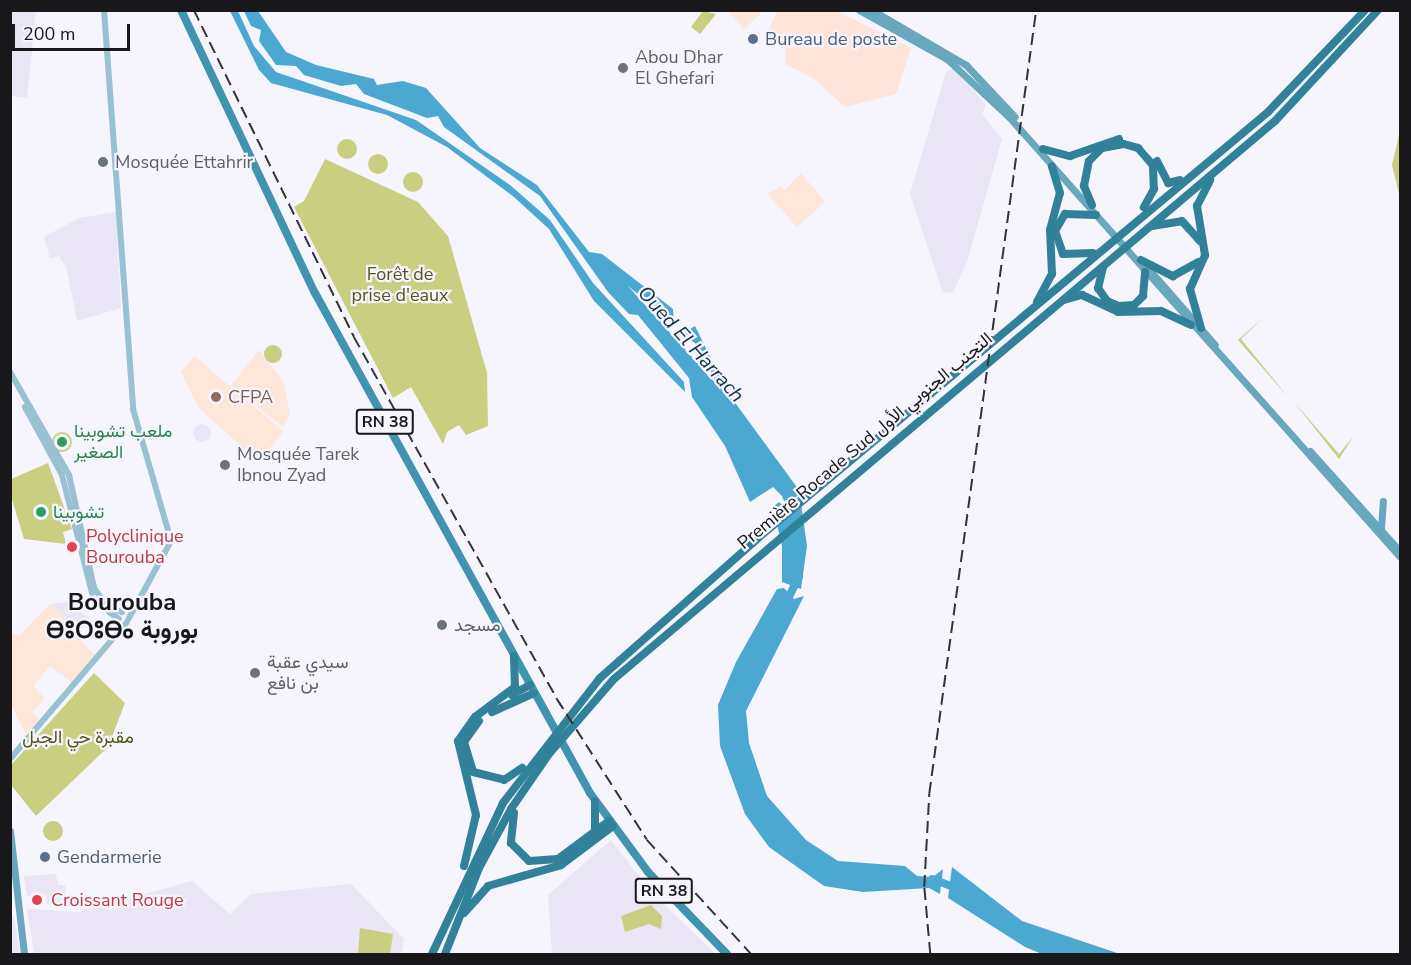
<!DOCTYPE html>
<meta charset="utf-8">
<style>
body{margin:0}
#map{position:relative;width:1411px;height:965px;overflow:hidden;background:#f6f4fc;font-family:"Nunito Sans",Vazirmatn,"Noto Sans Tifinagh",sans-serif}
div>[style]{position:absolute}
.built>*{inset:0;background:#eae6f5}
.round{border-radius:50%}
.education>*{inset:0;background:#fde6da}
.medical>*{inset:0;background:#fee5dc}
.green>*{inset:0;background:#cace81}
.water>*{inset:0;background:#4ba8d1}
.river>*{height:8px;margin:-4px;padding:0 4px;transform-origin:4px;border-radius:4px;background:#4ba8d1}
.tertiary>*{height:6px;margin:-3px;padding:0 3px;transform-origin:3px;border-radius:3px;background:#99c1d1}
.secondary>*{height:7px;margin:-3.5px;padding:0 3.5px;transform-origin:3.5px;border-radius:3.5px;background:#69a7be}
.primary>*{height:8px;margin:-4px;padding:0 4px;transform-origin:4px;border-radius:4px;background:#4094b0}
.motorway>*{height:8px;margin:-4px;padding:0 4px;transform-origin:4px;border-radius:4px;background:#32819a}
.rail>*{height:1.5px;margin-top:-0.75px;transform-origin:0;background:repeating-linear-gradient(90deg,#333236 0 12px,transparent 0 18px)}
.dots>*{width:16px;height:16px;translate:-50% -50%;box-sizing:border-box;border:3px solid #f6f4fc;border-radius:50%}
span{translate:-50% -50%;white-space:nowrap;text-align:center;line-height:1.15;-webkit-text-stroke:4.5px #f6f4fc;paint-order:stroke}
.shield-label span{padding:2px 4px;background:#f6f4fc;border:2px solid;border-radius:4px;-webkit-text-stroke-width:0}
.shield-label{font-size:16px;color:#18171a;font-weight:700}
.service-label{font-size:18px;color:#4e5e75}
.left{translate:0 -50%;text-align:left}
.worship-label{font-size:18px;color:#5b616d}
.park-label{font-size:18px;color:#545619}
.education-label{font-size:18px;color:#785e54}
.leisure-label{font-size:18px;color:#27864d}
.street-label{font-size:18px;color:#18171a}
.health-label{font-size:18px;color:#be3a42}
.water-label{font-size:20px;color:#0a3446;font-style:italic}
.district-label{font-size:24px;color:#18171a;font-weight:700}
.frame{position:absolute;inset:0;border:12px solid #18171a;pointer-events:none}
.scale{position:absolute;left:12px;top:24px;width:118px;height:27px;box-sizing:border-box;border:3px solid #18171a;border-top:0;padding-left:8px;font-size:18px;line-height:21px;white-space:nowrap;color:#18171a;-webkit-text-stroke:4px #f6f4fc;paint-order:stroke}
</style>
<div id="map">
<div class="built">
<i style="clip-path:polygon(10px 11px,36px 11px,27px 98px,11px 96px)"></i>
<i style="clip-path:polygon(955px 68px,986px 105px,982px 114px,1002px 139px,967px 262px,953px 292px,943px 293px,910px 194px,946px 72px)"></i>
<i style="clip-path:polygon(116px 212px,121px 308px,77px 321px,67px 270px,59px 256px,50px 259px,44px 237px,79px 218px)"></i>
<i class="round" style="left:193px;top:424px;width:18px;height:18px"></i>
<i style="clip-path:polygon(67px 602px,90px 618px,80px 631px,50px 604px)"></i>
<i style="clip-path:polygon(611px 840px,654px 895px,716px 954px,552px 954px,548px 895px)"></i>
<i style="clip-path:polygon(56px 874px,58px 885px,65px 885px,66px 902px,47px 904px,46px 894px,27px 896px,24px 876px)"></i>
<i style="clip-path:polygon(192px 881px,230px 914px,251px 894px,351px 884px,404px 939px,401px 954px,34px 954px,27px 909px,79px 912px)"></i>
<i style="clip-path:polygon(11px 916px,14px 916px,20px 954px,11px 954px)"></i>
</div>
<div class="education">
<i style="clip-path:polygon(727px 11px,763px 11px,744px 29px)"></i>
<i style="clip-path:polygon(801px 173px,825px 202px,797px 227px,768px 194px,780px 186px,785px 190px)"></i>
<i style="clip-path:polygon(259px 350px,284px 383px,290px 414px,283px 427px,231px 385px)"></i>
<i style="clip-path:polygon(194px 356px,283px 431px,266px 453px,251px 455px,199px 408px,181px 372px)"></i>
<i style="clip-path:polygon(50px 604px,80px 631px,76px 635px,96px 657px,73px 683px,50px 666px,33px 686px,45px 698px,32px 712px,40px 720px,26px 735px,11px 704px,11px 633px,19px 636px)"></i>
</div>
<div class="medical">
<i style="clip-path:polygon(777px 11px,837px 11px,911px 48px,896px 94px,845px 107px,813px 78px,785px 64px,786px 44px,769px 30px)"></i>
</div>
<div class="green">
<i style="clip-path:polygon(703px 11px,716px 14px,700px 34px,691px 27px)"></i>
<i style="clip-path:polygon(1400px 131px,1400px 198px,1392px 165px)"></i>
<i class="round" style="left:337px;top:139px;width:20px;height:20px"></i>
<i class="round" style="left:368px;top:154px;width:20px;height:20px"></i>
<i style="clip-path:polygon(325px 159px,418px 202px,448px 236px,487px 373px,488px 426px,466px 435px,459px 425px,447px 432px,443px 444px,411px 387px,393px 398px,294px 207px,304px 201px)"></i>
<i class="round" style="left:403px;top:172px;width:20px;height:20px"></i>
<i style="clip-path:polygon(1264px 317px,1241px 339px,1288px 397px,1238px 340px)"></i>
<i class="round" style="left:264px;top:345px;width:18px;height:18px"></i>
<i style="clip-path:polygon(1294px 402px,1339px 454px,1353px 437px,1339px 459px)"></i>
<i class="round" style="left:52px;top:432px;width:20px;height:20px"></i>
<i style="clip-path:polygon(48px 463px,72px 529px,63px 532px,66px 544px,24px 539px,11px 496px,11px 479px)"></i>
<i style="clip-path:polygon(94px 673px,125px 703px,108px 747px,36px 816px,11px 785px,11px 765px)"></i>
<i class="round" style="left:43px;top:821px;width:20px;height:20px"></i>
<i style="clip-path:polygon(651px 905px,662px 916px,661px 929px,649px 924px,625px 932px,621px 916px)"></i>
<i style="clip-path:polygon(360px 928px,393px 934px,390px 954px,358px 954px)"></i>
</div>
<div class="water">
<i style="clip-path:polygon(230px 11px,238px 11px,254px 46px,276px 72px,416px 120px,510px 185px,550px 220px,593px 283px,684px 382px,685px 392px,594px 301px,549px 229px,514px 197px,447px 147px,387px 115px,271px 83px,259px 70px)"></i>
<i style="clip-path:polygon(244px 11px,258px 11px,286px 52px,316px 65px,374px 79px,377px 85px,403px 81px,426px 88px,480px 148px,537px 185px,589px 252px,602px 254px,673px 309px,674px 323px,628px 286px,717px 385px,699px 346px,682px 334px,695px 326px,728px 393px,799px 490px,807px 546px,801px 589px,782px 582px,782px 546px,773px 507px,779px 502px,787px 509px,782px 496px,773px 487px,750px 502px,725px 446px,692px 397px,689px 378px,638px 315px,629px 314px,608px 292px,540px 196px,444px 127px,438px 116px,427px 118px,364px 94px,356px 84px,341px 86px,304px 75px,296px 66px,276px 65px,259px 41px,261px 30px,251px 26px)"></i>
<i style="clip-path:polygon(784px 588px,794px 599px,804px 596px,746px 711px,749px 743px,767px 796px,806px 840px,838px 861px,905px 866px,917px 876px,933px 877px,943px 869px,940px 894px,929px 888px,863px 892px,824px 886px,769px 847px,745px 814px,720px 746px,718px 705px,736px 662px,777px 589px)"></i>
<i style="clip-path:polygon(952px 867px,1022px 921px,1120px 954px,1042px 954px,1025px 947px,948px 898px)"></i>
</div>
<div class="river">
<i style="left:786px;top:603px;width:30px;rotate:-64deg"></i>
<i style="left:932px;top:879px;width:27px;rotate:20deg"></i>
</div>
<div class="tertiary">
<i style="left:104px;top:10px;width:400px;rotate:85.8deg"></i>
<i style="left:133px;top:409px;width:137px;rotate:73.9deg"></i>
<i style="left:171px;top:541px;width:88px;rotate:118.6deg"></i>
<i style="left:10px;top:372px;width:119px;rotate:60.2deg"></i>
<i style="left:69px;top:475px;width:116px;rotate:77.5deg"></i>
<i style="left:94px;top:588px;width:24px;rotate:54deg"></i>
<i style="left:108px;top:607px;width:15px;rotate:20deg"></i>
<i style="left:25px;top:407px;width:77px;rotate:61.4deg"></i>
<i style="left:62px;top:475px;width:122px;rotate:75.7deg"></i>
<i style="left:109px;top:612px;width:12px;rotate:35deg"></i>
<i style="left:10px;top:759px;width:180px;rotate:-49.5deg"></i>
</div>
<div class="secondary">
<i style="left:859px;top:10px;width:101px;rotate:29.1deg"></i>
<i style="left:947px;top:59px;width:85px;rotate:43.1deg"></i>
<i style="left:1009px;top:117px;width:589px;rotate:48.37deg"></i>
<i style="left:872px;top:10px;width:109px;rotate:30.3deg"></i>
<i style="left:966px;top:65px;width:71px;rotate:46.7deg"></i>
<i style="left:1147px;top:267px;width:103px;rotate:48.9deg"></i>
<i style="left:1310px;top:451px;width:130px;rotate:48.1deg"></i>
<i style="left:1381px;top:528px;width:27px;rotate:-86deg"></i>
<i style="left:10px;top:831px;width:124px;rotate:83.5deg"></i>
</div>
<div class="primary">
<i style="left:181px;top:10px;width:313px;rotate:64.7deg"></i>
<i style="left:315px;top:293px;width:571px;rotate:61.19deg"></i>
<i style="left:590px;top:793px;width:98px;rotate:53.7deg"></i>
<i style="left:648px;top:872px;width:114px;rotate:46.1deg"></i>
</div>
<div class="motorway">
<i style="left:1043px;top:149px;width:28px;rotate:15deg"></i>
<i style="left:1070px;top:156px;width:52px;rotate:-19.1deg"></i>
<i style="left:1157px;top:161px;width:25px;rotate:63deg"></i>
<i style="left:1168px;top:183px;width:12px;rotate:-14deg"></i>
<i style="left:1092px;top:205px;width:21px;rotate:-113deg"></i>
<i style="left:1084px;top:186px;width:25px;rotate:-79deg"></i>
<i style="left:1089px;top:161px;width:18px;rotate:-45deg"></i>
<i style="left:1102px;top:148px;width:22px;rotate:-10deg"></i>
<i style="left:1124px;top:144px;width:15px;rotate:16deg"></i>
<i style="left:1138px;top:148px;width:23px;rotate:49deg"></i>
<i style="left:1153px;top:165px;width:24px;rotate:88deg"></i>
<i style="left:1154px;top:189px;width:21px;rotate:119deg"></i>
<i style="left:1152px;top:226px;width:30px;rotate:-9deg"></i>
<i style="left:1182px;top:221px;width:27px;rotate:48deg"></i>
<i style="left:1093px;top:253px;width:30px;rotate:178deg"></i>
<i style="left:1063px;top:254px;width:24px;rotate:-109deg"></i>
<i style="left:1055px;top:231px;width:20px;rotate:-60deg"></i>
<i style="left:1065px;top:214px;width:31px;rotate:2deg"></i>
<i style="left:1141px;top:260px;width:36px;rotate:27deg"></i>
<i style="left:1173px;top:276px;width:29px;rotate:-29deg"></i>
<i style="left:1103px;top:267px;width:22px;rotate:103deg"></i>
<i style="left:1098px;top:288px;width:16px;rotate:55deg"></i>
<i style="left:1107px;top:301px;width:13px;rotate:23deg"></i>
<i style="left:1119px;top:306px;width:15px;rotate:-4deg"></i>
<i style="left:1134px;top:305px;width:13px;rotate:-45deg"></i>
<i style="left:1143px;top:296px;width:24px;rotate:-85deg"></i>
<i style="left:1064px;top:300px;width:19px;rotate:-16deg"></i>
<i style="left:1082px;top:295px;width:40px;rotate:25deg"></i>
<i style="left:1118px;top:312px;width:43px;rotate:-1.3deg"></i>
<i style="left:1161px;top:311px;width:33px;rotate:25deg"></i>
<i style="left:1037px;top:302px;width:32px;rotate:-62deg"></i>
<i style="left:1052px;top:274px;width:44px;rotate:-92.6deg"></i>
<i style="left:1050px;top:230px;width:38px;rotate:-75deg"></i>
<i style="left:1060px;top:193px;width:28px;rotate:-107deg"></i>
<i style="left:1201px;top:328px;width:41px;rotate:-105.8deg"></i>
<i style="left:1190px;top:289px;width:37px;rotate:-66deg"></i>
<i style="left:1205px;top:255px;width:50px;rotate:-99.3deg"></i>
<i style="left:1197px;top:206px;width:29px;rotate:-63deg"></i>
<i style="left:512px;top:695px;width:21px;rotate:-29deg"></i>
<i style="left:492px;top:712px;width:46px;rotate:-24.3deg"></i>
<i style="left:479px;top:721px;width:26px;rotate:126deg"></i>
<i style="left:464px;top:742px;width:31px;rotate:73deg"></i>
<i style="left:473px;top:772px;width:32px;rotate:14deg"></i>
<i style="left:504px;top:780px;width:22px;rotate:-34deg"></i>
<i style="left:514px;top:813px;width:30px;rotate:96deg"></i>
<i style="left:511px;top:843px;width:25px;rotate:45deg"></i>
<i style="left:529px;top:861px;width:29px;rotate:-4deg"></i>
<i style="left:558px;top:859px;width:64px;rotate:-36.7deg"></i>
<i style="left:595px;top:833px;width:32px;rotate:-90deg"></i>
<i style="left:464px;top:866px;width:52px;rotate:-76.8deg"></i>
<i style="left:476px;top:815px;width:76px;rotate:-103.7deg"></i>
<i style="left:458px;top:741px;width:29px;rotate:-55deg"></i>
<i style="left:475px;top:717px;width:50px;rotate:-36.9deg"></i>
<i style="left:515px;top:687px;width:31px;rotate:-92deg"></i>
<i style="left:464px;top:913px;width:36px;rotate:-48deg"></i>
<i style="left:488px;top:886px;width:76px;rotate:-16deg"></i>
<i style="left:561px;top:865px;width:65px;rotate:-36.9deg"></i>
<i style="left:432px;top:954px;width:167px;rotate:-64.8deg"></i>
<i style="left:503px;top:803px;width:158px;rotate:-52.2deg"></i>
<i style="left:600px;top:678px;width:211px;rotate:-41.5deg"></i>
<i style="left:758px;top:538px;width:665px;rotate:-39.87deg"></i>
<i style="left:1268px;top:112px;width:141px;rotate:-46.4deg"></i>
<i style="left:445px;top:954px;width:92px;rotate:-68.4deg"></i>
<i style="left:479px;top:868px;width:67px;rotate:-61.5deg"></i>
<i style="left:511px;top:809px;width:67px;rotate:-55.4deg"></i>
<i style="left:549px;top:754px;width:99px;rotate:-49.1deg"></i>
<i style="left:614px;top:679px;width:865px;rotate:-40.17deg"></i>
<i style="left:1275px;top:121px;width:151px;rotate:-47.1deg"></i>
</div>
<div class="rail">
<i style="left:194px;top:10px;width:364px;rotate:63.9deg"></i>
<i style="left:354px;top:337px;width:415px;rotate:60.7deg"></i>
<i style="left:557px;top:699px;width:167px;rotate:57.4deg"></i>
<i style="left:647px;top:840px;width:154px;rotate:47.6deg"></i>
<i style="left:930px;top:954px;width:67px;rotate:-95.1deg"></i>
<i style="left:924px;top:887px;width:93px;rotate:-86.9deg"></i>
<i style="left:929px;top:794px;width:791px;rotate:-82.23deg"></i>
</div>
<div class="dots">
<i style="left:753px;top:39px;background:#5c6f8a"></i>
<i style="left:623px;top:68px;background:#6b7280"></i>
<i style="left:103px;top:162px;background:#6b7280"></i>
<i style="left:216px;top:397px;background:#8d6e63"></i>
<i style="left:62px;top:442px;background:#2e9e5b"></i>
<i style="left:225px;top:465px;background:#6b7280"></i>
<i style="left:41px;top:512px;background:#2e9e5b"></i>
<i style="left:72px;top:547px;background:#e0444e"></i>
<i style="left:442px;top:625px;background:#6b7280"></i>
<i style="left:255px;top:673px;background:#6b7280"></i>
<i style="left:45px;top:857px;background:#5c6f8a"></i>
<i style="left:37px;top:900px;background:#e0444e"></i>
</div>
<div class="shield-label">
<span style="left:385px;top:422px">RN 38</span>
<span style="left:664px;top:891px">RN 38</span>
</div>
<div class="service-label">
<span class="left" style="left:765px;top:39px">Bureau de poste</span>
<span class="left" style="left:57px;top:857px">Gendarmerie</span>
</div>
<div class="worship-label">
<span class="left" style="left:635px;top:68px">Abou Dhar<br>El Ghefari</span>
<span class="left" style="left:115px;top:162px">Mosquée Ettahrir</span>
<span class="left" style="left:237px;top:465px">Mosquée Tarek<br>Ibnou Zyad</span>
<span class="left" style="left:454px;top:625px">مسجد</span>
<span class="left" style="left:267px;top:673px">سيدي عقبة<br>بن نافع</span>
</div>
<div class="park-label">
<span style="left:400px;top:285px">Forêt de<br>prise d'eaux</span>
<span style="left:78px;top:737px">مقبرة حي الجبل</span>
</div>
<div class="education-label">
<span class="left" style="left:228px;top:397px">CFPA</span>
</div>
<div class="leisure-label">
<span class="left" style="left:74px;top:442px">ملعب تشوبينا<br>الصغير</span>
<span class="left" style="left:53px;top:512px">تشوبينا</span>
</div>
<div class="street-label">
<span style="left:865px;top:441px;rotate:-40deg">Première Rocade Sud التجنب الجنوبي الأول</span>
</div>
<div class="health-label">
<span class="left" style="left:86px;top:547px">Polyclinique<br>Bourouba</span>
<span class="left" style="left:51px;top:900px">Croissant Rouge</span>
</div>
<div class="water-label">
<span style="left:691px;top:344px;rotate:48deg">Oued El Harrach</span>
</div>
<div class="district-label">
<span style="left:122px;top:617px">Bourouba<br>ⴱⵓⵔⵓⴱⴰ بوروبة</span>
</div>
<div class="frame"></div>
<div class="scale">200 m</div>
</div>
